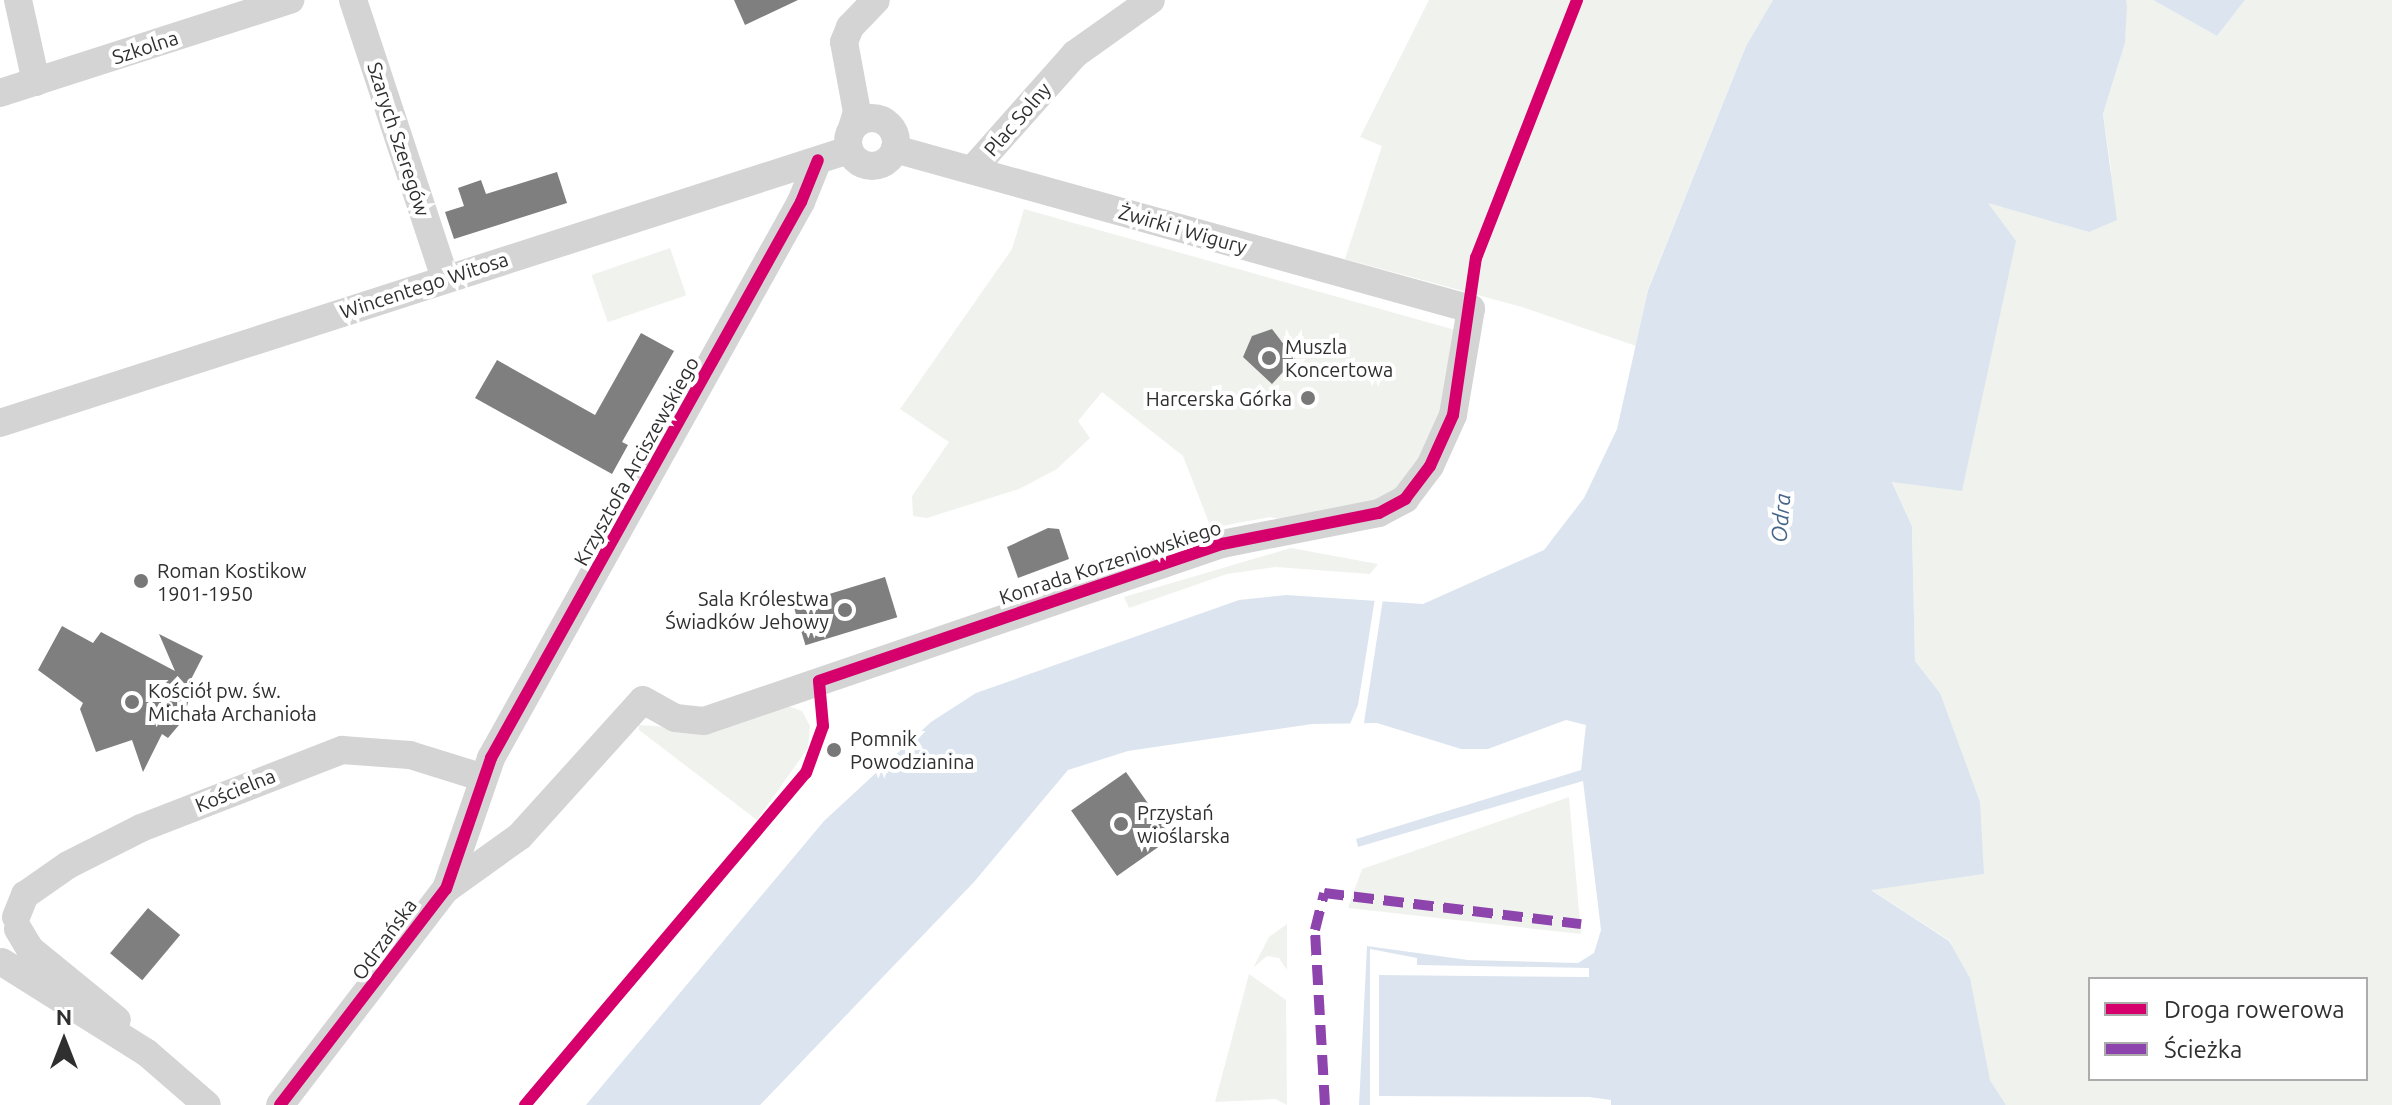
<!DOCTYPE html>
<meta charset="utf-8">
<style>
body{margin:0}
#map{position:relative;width:2392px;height:1105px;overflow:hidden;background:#fff;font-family:Ubuntu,sans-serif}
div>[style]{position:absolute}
.green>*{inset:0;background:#f0f3ed;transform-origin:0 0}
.water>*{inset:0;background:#dce5ef}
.pier>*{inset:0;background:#fff}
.building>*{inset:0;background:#7f7f7f;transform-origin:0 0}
.minor>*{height:28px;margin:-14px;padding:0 14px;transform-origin:14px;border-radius:14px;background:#d4d4d4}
.minor>.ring{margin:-14px;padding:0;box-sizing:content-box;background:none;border:28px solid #d4d4d4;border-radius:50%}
.quiet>*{height:10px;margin-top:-5px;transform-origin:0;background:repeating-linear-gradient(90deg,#8e44ad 0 20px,transparent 0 30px)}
.cycleway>*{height:12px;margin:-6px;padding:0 6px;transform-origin:6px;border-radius:6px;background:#d6006c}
.dots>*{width:22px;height:22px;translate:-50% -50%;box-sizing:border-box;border:4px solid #fff;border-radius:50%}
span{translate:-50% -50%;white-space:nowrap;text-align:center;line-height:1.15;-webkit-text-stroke:8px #fff;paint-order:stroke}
.street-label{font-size:20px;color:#2f2f2f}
.poi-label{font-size:20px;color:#2f2f2f}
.left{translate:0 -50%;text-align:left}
.right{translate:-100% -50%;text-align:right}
.water-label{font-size:22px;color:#466688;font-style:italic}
.legend{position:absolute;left:2088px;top:977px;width:280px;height:104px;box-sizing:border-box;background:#fff;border:2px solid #acacac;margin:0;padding:10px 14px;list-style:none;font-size:24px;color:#2f2f2f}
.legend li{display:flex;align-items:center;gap:16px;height:40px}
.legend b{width:40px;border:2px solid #acacac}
.north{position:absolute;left:24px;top:1001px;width:80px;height:80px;-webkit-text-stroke:6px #fff;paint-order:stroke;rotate:0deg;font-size:22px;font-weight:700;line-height:32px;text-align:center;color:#2f2f2f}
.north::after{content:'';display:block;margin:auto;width:28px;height:36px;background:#2f2f2f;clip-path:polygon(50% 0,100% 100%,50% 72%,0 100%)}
</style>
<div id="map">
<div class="green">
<i style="clip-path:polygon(1429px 0,1773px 0,1746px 46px,1648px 289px,1636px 346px,1522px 307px,1345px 259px,1382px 146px,1360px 137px)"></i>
<i style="clip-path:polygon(evenodd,2126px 0,2153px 0,2217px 36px,2245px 0,2392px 0,2392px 1105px,2006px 1105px,1990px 1080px,1950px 941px,1870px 889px,1984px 874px,1940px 693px,1915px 661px,1912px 526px,1892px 481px,1962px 490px,1986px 202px,2089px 232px,2111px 170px,2103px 114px,2125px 43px,2126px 0,2090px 979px,2366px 979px,2366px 1079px,2090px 1079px,2090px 979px)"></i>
<i style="clip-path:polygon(1024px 209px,1459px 331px,1454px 388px,1410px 479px,1389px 500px,1298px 523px,1270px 517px,1211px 528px,1183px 456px,1102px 392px,1078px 421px,1090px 438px,1057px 469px,1019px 489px,927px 518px,913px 516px,912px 496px,949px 442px,900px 409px,1012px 249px)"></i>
<i style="left:670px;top:248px;width:50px;height:83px;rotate:71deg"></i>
<i style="clip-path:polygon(1291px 548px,1378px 564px,1370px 574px,1276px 567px,1227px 574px,1129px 608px,1124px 597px)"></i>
<i style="clip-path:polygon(788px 706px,802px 711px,810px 726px,808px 748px,757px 820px,639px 730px,639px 725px,685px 728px)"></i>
<i style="clip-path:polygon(1569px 797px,1581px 934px,1348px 908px,1362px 869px)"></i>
<i style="clip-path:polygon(1287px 924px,1287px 970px,1279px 958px,1267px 956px,1253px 968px,1269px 937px)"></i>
<i style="clip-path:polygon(1249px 974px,1286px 1000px,1287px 1105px,1275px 1099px,1215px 1102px)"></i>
</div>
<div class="water">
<i style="clip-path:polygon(1773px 0,2126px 0,2127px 6px,2125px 43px,2103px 114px,2117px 220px,2089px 232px,1988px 203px,2016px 241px,1962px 491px,1892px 482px,1912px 526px,1915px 661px,1940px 693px,1980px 802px,1984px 874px,1871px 890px,1949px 941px,1970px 978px,1990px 1080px,2006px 1105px,1359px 1105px,1367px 946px,1468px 960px,1578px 963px,1594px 953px,1601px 930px,1583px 781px,1358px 847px,1356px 839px,1581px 770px,1586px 725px,1566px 720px,1488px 749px,1461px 749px,1377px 723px,1312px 724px,1128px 751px,1068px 770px,974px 882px,760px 1105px,586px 1105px,824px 821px,931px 722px,976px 693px,1239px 600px,1286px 595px,1423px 604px,1544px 550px,1584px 498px,1617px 429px,1648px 290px,1746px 46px)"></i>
<i style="clip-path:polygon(2153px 0,2245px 0,2217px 36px)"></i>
</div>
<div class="pier">
<i style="clip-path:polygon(1375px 598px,1383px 599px,1363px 729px,1347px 731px,1358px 705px)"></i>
<i style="clip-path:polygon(1370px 949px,1417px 958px,1417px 965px,1589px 968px,1589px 977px,1379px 975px,1379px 1096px,1589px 1097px,1611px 1100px,1611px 1105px,1370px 1105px)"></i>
</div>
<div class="building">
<i style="clip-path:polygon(734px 0,798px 0,745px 25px)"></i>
<i style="clip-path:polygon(557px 172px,567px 203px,454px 239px,445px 212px,464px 206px,458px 188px,481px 180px,486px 194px)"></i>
<i style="clip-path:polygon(1272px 329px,1295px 359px,1272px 384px,1243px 357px,1252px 336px)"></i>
<i style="clip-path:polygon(641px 333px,674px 351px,622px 442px,628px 445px,612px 474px,475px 398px,497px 360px,595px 415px)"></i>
<i style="clip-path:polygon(1048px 528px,1059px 529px,1069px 559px,1018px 578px,1007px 547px)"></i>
<i style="left:885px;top:577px;width:42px;height:96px;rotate:73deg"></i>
<i style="clip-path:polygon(62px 626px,93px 643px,101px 632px,175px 671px,159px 634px,203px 656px,185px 691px,190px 694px,184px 719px,168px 738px,162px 734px,143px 772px,132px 740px,96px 752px,80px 709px,83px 703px,38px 670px)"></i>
<i style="left:1126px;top:772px;width:80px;height:67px;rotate:55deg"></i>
<i style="left:148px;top:908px;width:42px;height:59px;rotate:40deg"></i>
</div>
<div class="minor">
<i style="left:18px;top:0;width:84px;rotate:77.6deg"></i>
<i style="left:353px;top:0;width:293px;rotate:71.7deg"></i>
<i style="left:0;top:93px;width:305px;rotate:-17.8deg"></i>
<i class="ring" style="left:848px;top:118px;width:20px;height:20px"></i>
<i style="left:852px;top:128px;width:17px;rotate:-73deg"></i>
<i style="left:857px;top:112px;width:71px;rotate:-100.5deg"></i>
<i style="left:844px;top:42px;width:16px;rotate:-68deg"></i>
<i style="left:850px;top:27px;width:37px;rotate:-46deg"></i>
<i style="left:972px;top:170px;width:155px;rotate:-48.4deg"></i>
<i style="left:1075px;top:54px;width:93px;rotate:-35.4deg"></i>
<i style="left:0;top:423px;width:892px;rotate:-17.83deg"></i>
<i style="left:446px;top:889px;width:91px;rotate:-35.6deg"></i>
<i style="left:520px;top:836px;width:183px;rotate:-47.9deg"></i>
<i style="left:643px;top:700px;width:37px;rotate:29deg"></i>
<i style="left:675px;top:718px;width:29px;rotate:6deg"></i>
<i style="left:704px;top:721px;width:547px;rotate:-18.87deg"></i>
<i style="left:1222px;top:544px;width:160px;rotate:-11.2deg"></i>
<i style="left:1379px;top:513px;width:30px;rotate:-28deg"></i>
<i style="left:1405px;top:499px;width:41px;rotate:-52.9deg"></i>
<i style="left:1430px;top:466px;width:56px;rotate:-65.7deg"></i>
<i style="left:1453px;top:415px;width:108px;rotate:-80.4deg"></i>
<i style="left:1471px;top:309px;width:598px;rotate:-164.48deg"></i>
<i style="left:16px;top:917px;width:24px;rotate:-68deg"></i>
<i style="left:25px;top:895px;width:52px;rotate:-34.9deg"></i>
<i style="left:68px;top:865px;width:82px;rotate:-26.9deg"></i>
<i style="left:141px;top:828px;width:216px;rotate:-21.2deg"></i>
<i style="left:342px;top:750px;width:68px;rotate:4.2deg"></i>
<i style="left:410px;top:755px;width:77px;rotate:17.3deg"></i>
<i style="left:18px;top:929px;width:23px;rotate:59deg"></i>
<i style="left:30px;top:949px;width:112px;rotate:39.2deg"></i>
<i style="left:2px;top:962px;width:171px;rotate:32.1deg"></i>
<i style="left:147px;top:1053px;width:79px;rotate:40.9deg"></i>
<i style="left:280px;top:1105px;width:272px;rotate:-52.5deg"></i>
<i style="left:446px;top:889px;width:139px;rotate:-71deg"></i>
<i style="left:491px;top:758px;width:637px;rotate:-60.86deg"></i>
<i style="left:801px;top:202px;width:45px;rotate:-68deg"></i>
</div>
<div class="quiet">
<i style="left:1325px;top:1105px;width:175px;rotate:-93.3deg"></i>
<i style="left:1315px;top:930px;width:38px;rotate:-76deg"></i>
<i style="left:1324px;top:893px;width:259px;rotate:6.9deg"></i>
</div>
<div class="cycleway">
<i style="left:280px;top:1105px;width:272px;rotate:-52.5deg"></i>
<i style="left:446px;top:889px;width:139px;rotate:-71deg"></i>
<i style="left:491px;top:758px;width:637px;rotate:-60.86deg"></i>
<i style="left:801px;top:202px;width:45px;rotate:-68deg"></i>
<i style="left:525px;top:1105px;width:435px;rotate:-49.8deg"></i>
<i style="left:806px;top:773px;width:50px;rotate:-70.1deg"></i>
<i style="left:823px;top:726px;width:45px;rotate:-95.1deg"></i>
<i style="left:819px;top:681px;width:426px;rotate:-18.8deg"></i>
<i style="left:1222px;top:544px;width:160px;rotate:-11.2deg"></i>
<i style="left:1379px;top:513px;width:30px;rotate:-28deg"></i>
<i style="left:1405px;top:499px;width:41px;rotate:-52.9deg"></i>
<i style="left:1430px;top:466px;width:56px;rotate:-65.7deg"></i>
<i style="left:1453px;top:415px;width:159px;rotate:-81.7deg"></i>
<i style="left:1476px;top:258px;width:277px;rotate:-68.6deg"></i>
</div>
<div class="dots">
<i style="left:1269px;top:358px;background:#787878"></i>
<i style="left:1308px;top:398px;background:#787878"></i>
<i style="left:141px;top:581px;background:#787878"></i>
<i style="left:845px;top:610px;background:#787878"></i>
<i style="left:132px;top:702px;background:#787878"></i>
<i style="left:834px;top:750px;background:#787878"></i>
<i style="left:1121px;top:824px;background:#787878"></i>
</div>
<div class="street-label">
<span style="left:145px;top:47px;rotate:-18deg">Szkolna</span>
<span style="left:1017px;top:119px;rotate:-49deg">Plac Solny</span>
<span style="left:399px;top:139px;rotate:72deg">Szarych Szeregów</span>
<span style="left:1183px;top:229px;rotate:16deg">Żwirki i Wigury</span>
<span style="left:424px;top:285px;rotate:-18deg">Wincentego Witosa</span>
<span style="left:636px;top:461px;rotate:-61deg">Krzysztofa Arciszewskiego</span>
<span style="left:1110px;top:562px;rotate:-18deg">Konrada Korzeniowskiego</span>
<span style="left:235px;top:790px;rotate:-22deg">Kościelna</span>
<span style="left:384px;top:939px;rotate:-54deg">Odrzańska</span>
</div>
<div class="poi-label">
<span class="left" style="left:1285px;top:358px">Muszla<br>Koncertowa</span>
<span class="right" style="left:1292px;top:398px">Harcerska Górka</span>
<span class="left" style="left:157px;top:582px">Roman Kostikow<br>1901-1950</span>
<span class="right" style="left:829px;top:610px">Sala Królestwa<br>Świadków Jehowy</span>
<span class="left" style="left:148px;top:702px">Kościół pw. św.<br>Michała Archanioła</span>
<span class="left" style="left:850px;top:750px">Pomnik<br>Powodzianina</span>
<span class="left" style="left:1137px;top:824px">Przystań<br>wioślarska</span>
</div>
<div class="water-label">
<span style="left:1780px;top:518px;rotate:-85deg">Odra</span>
</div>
<ul class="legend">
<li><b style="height:10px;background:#d6006c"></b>Droga rowerowa</li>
<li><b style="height:10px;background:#8e44ad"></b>Ścieżka</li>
</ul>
<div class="north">N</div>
</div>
